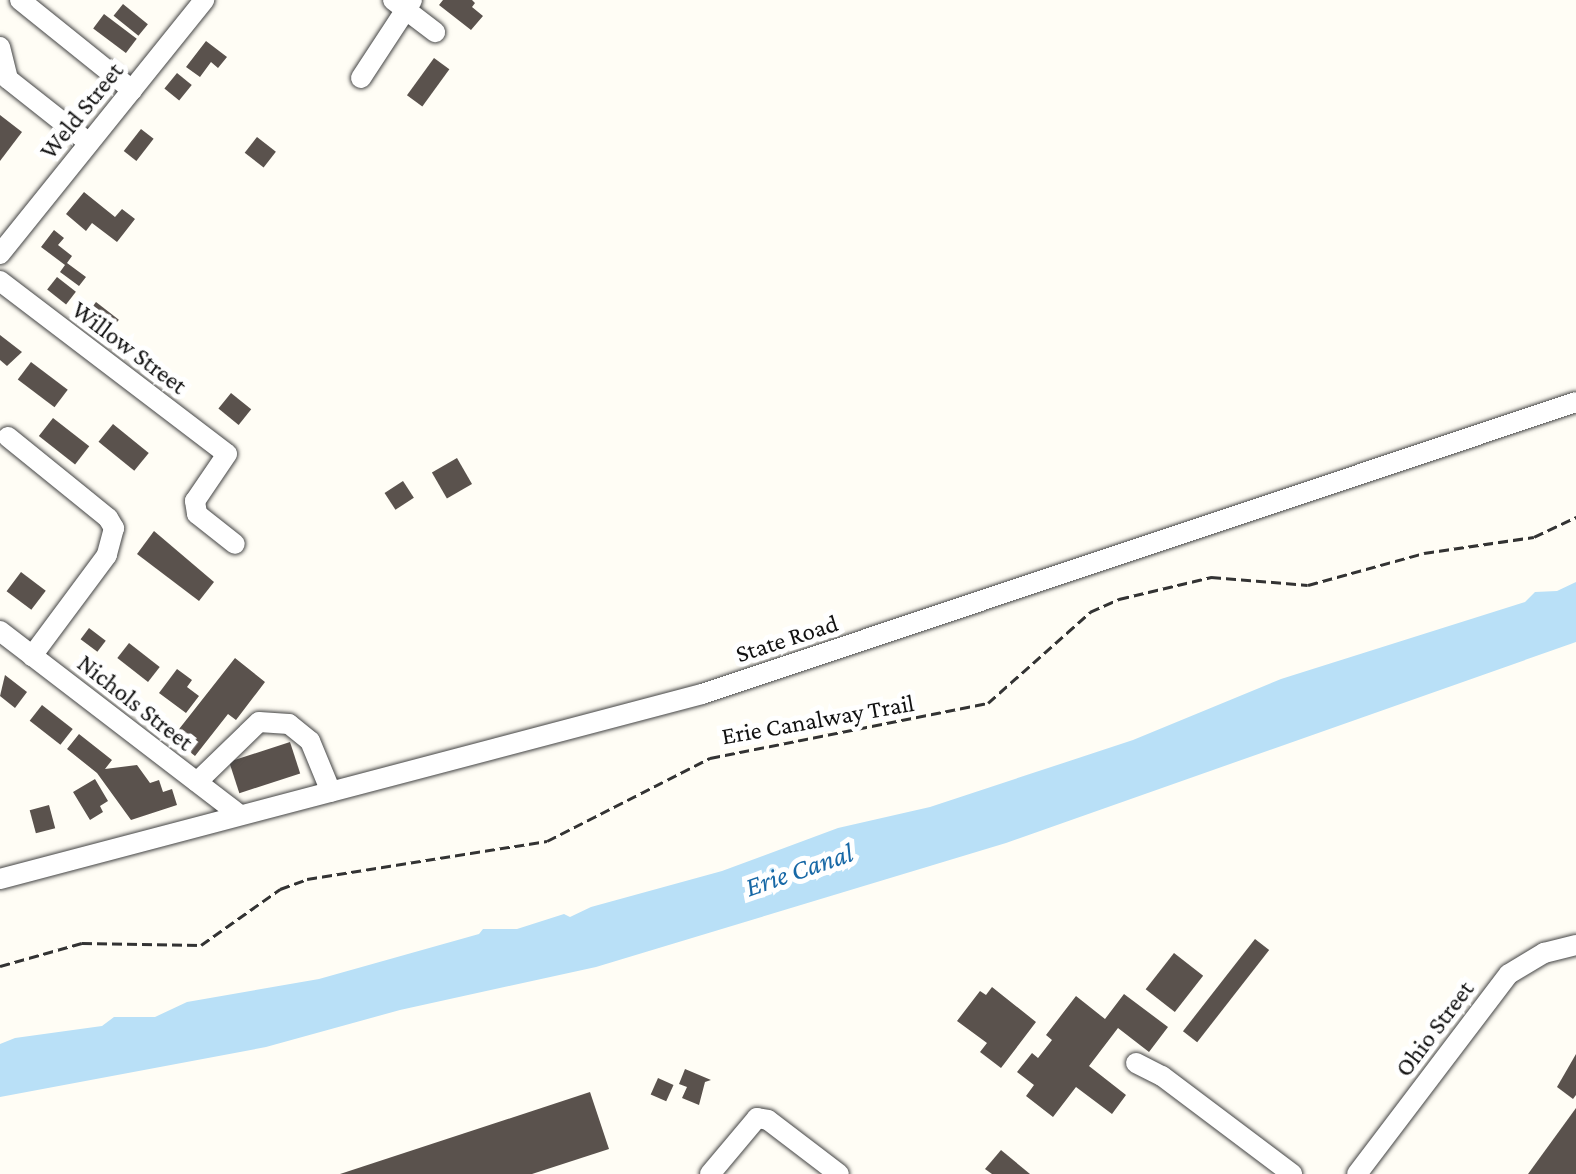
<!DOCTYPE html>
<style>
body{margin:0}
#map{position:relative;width:1576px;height:1174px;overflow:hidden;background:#fffdf5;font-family:"Crimson Pro",serif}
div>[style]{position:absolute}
.water>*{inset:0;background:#b9e0f7}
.building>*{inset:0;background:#5a524d;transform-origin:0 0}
.path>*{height:2.5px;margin-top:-1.25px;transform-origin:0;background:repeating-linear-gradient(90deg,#333 0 10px,transparent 0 15px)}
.roads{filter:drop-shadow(0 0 2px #444) drop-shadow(0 0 2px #444)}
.minor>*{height:20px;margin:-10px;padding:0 10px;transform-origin:10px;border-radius:10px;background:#fff}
span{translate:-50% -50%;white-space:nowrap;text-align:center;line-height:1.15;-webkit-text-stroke:10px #fff;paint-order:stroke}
.street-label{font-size:25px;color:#111}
.water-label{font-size:28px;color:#1768a6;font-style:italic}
</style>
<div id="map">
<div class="water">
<i style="clip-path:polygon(1576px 582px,1576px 642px,1006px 843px,596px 967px,400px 1010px,266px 1047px,0 1097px,0 1044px,15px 1038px,102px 1026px,114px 1017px,155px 1017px,187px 1002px,319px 979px,479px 934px,483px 929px,517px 929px,564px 914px,570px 917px,591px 907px,722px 871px,838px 828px,930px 807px,1133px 740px,1281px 679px,1525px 602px,1535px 592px,1557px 591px)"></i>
</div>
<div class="building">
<i style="clip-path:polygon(443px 0,472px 0,475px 3px,472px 7px,483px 16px,471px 30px,439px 5px)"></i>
<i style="left:123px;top:4px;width:32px;height:15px;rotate:39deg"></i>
<i style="left:104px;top:14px;width:41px;height:18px;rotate:37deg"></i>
<i style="clip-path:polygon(206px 41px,227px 57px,218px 68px,211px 62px,200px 77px,186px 67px)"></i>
<i style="left:434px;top:58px;width:19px;height:46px;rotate:36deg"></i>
<i style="left:177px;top:73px;width:19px;height:20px;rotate:39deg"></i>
<i style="clip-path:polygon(0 115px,22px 132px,0 161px)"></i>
<i style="left:141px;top:129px;width:16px;height:28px;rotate:38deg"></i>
<i style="left:257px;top:137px;width:24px;height:20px;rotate:38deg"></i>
<i style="clip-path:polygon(84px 192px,115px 217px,122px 209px,135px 219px,117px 242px,92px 223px,86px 231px,66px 214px)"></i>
<i style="clip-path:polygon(54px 230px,64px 238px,58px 245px,72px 256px,67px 263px,86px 277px,79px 286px,60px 272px,65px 265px,41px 247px)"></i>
<i style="left:57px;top:277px;width:24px;height:16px;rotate:38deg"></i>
<i style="left:96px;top:302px;width:29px;height:18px;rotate:38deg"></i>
<i style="clip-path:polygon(0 335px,22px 352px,7px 366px,0 360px)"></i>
<i style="left:31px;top:362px;width:46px;height:22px;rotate:37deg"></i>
<i style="left:231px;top:393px;width:26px;height:20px;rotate:39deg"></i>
<i style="left:53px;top:418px;width:46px;height:23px;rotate:38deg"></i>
<i style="left:113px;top:424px;width:46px;height:23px;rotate:39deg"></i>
<i style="left:457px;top:458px;width:30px;height:29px;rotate:60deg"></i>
<i style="left:403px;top:481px;width:20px;height:22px;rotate:57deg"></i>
<i style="clip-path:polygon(154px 531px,214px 582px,199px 601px,137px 554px)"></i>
<i style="left:21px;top:572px;width:31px;height:24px;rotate:37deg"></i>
<i style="left:89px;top:628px;width:21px;height:14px;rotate:37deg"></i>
<i style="left:129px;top:643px;width:39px;height:19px;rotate:38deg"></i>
<i style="clip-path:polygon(235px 658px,265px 682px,236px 720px,228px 714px,195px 756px,172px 738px)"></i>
<i style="clip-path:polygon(177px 669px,192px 680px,187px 687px,199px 696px,186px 713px,159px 693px)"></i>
<i style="clip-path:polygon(5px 675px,27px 692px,15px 708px,0 696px)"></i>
<i style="left:42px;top:705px;width:39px;height:20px;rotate:38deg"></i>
<i style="clip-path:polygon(79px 734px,112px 760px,105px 769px,137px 765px,150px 783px,159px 780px,163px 792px,172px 789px,177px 805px,131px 820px,97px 773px,67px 749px)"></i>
<i style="left:290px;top:742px;width:33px;height:64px;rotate:72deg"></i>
<i style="clip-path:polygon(95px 779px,108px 801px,100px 806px,103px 812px,90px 820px,73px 792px)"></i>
<i style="left:49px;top:805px;width:24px;height:20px;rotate:75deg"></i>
<i style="left:1255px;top:939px;width:18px;height:117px;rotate:38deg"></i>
<i style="left:1174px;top:953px;width:37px;height:46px;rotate:38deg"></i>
<i style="clip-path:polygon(992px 987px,1036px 1022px,1001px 1068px,980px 1052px,987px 1043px,957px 1021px,980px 991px,986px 995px)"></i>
<i style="clip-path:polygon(1124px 994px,1168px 1027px,1149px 1052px,1118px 1028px,1089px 1066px,1126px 1095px,1112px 1114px,1076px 1087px,1053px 1117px,1026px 1096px,1034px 1085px,1017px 1072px,1032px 1053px,1038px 1058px,1052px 1040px,1046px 1035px,1076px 996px,1105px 1019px)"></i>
<i style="clip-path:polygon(1576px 1054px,1576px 1095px,1573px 1099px,1557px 1087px)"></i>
<i style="clip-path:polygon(685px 1069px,711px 1080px,705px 1082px,699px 1105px,682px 1098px,687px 1087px,679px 1084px)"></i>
<i style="left:658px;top:1078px;width:17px;height:18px;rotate:24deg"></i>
<i style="clip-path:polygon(590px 1092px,609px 1149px,532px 1174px,340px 1174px)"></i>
<i style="clip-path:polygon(1576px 1108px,1576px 1174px,1528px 1174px)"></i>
<i style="clip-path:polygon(1001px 1150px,1030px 1174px,992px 1174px,985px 1169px)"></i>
</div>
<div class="path">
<i style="left:0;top:966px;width:85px;rotate:-15.7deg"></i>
<i style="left:82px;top:943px;width:119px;rotate:1deg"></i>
<i style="left:201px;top:945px;width:97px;rotate:-35.3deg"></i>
<i style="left:280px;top:889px;width:29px;rotate:-20deg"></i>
<i style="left:307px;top:879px;width:243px;rotate:-9deg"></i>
<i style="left:547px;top:841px;width:183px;rotate:-27deg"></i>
<i style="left:710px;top:758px;width:283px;rotate:-11.2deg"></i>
<i style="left:988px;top:703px;width:137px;rotate:-41.7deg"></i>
<i style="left:1090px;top:612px;width:32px;rotate:-24deg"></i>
<i style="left:1119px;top:599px;width:95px;rotate:-13.4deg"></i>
<i style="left:1211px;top:577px;width:97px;rotate:4.7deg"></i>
<i style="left:1308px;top:585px;width:120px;rotate:-15.4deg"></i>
<i style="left:1424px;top:553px;width:111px;rotate:-8.3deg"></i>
<i style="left:1534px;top:537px;width:47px;rotate:-25.5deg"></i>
</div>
<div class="roads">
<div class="minor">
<i style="left:20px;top:0;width:144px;rotate:38.8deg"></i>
<i style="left:393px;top:0;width:53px;rotate:37.3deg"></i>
<i style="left:0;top:47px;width:33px;rotate:76deg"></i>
<i style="left:8px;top:79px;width:103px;rotate:38.3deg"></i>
<i style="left:361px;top:78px;width:93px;rotate:-56.8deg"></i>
<i style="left:0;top:254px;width:326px;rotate:-51.2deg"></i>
<i style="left:0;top:281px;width:285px;rotate:37.3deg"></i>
<i style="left:227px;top:454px;width:57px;rotate:124.2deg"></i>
<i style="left:195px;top:501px;width:13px;rotate:81deg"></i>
<i style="left:197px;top:514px;width:48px;rotate:38.3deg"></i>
<i style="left:8px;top:437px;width:129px;rotate:39deg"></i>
<i style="left:108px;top:518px;width:12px;rotate:59deg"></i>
<i style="left:114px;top:528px;width:28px;rotate:105deg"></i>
<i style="left:107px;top:555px;width:126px;rotate:126.6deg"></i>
<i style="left:0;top:631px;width:302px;rotate:37.5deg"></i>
<i style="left:197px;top:782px;width:86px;rotate:-44.1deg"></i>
<i style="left:259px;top:722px;width:30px;rotate:4deg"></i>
<i style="left:289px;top:724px;width:27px;rotate:39deg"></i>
<i style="left:310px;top:741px;width:55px;rotate:67.6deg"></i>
<i style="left:0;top:879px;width:726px;rotate:-14.76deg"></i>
<i style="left:702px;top:694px;width:921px;rotate:-18.47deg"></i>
<i style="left:1136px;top:1063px;width:29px;rotate:27deg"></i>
<i style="left:1162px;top:1076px;width:163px;rotate:37deg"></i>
<i style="left:710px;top:1174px;width:73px;rotate:-50deg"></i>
<i style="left:757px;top:1118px;width:11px;rotate:10deg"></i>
<i style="left:768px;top:1120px;width:89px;rotate:37.3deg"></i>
<i style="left:1357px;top:1174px;width:251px;rotate:-52.8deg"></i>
<i style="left:1509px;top:974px;width:41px;rotate:-31deg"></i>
<i style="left:1544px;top:953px;width:33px;rotate:-14deg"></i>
</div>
</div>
<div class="street-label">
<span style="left:82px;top:111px;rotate:-51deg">Weld Street</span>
<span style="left:129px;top:348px;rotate:37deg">Willow Street</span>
<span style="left:787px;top:639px;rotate:-18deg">State Road</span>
<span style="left:135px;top:703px;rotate:38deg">Nichols Street</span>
<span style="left:818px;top:720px;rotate:-10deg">Erie Canalway Trail</span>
<span style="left:1435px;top:1029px;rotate:-53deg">Ohio Street</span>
</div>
<div class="water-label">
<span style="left:799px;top:870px;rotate:-19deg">Erie Canal</span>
</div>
</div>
